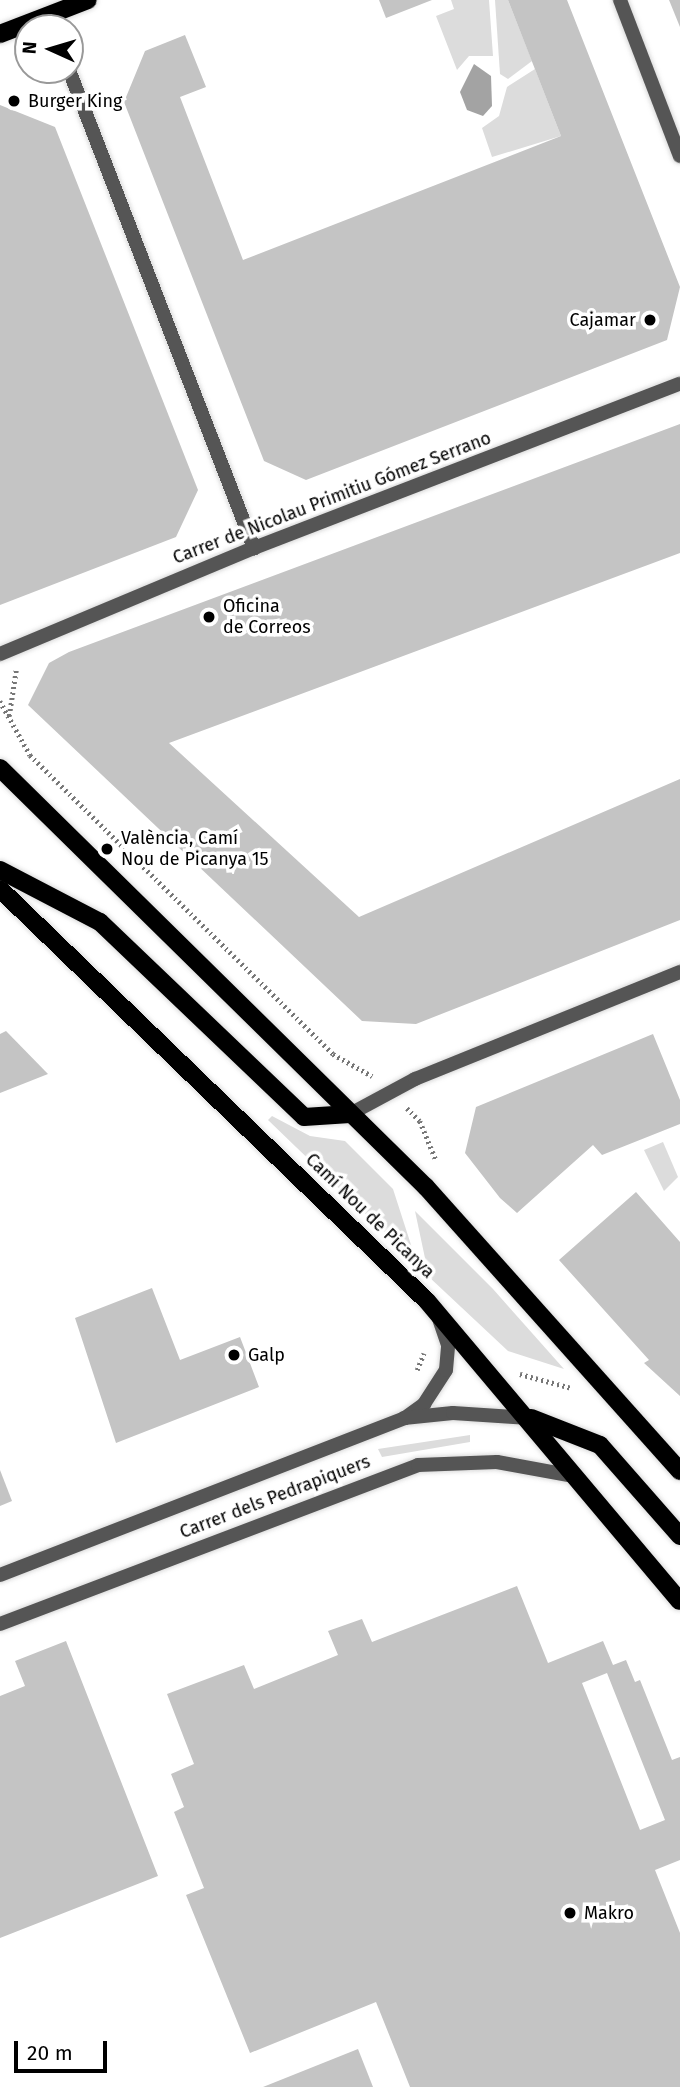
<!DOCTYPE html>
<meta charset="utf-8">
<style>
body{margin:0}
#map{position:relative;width:680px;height:2087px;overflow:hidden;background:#fff;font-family:"Fira Sans",sans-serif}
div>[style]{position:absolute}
.green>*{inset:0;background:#dcdcdc}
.water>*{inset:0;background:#a3a3a3}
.building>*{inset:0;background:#c4c4c4}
.path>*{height:4.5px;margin-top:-2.25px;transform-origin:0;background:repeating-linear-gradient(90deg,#777 0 2px,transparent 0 5.5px)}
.roads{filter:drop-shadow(0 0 2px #dbdbdb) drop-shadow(0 0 2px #dbdbdb)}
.street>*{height:14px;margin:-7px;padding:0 7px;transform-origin:7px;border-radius:7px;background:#555}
.primary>*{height:18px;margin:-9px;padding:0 9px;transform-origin:9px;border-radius:9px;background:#000}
.dots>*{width:19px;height:19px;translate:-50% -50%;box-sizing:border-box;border:4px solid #fff;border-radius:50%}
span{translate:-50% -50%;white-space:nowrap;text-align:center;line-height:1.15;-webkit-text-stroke:7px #fff;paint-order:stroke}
.poi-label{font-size:18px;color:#000}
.left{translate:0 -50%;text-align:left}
.right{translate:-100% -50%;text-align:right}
.street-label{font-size:18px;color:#000}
.north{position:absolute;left:14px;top:14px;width:70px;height:70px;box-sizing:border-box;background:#fff;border:2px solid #999;border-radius:50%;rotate:274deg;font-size:19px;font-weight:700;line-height:28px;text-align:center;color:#000}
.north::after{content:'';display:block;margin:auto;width:24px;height:32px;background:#000;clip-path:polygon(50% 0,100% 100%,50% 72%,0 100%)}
.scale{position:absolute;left:14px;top:2041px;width:93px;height:32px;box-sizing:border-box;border:4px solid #000;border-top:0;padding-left:9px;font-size:21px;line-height:24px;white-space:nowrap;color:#000;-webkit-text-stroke:5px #fff;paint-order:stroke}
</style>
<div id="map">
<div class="green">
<i style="clip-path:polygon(451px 0,489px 0,493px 56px,469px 56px,457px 70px,436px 16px,454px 9px)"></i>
<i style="clip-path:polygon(495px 0,508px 0,532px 61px,508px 79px,500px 74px)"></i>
<i style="clip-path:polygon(535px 69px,561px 136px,492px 157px,482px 128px,499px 116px,507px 87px)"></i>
<i style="clip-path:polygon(272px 1116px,310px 1136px,345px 1141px,393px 1189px,413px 1251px,408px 1255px,268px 1120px)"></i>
<i style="clip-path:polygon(663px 1142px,678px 1177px,664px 1191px,644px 1150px)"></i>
<i style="clip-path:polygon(415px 1211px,493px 1289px,564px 1369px,508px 1351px,429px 1277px)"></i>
<i style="clip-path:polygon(470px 1435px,470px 1442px,382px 1457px,378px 1449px)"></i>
</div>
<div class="water">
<i style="clip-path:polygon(474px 64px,491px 76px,492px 106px,483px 116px,467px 110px,460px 92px)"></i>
</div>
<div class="building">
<i style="clip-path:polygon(379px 0,432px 0,386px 18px)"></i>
<i style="clip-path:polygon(508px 0,567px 0,680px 287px,667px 340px,306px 480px,264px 461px,124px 102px,145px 51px,185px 35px,206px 87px,180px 97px,243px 260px,561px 136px)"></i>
<i style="clip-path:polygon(669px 0,680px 0,680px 27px)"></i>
<i style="clip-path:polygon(0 105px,55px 127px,198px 490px,176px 537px,0 605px)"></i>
<i style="clip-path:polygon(680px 424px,680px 553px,169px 743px,359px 917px,680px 779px,680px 920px,416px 1024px,362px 1021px,28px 705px,49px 663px,69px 652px)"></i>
<i style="clip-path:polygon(6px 1031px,48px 1074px,0 1093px,0 1034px)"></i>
<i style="clip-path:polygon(653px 1034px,680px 1100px,680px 1124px,602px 1155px,593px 1145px,517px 1213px,500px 1198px,465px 1153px,476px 1107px)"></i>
<i style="clip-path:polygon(636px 1192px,680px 1242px,680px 1396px,644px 1363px,649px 1360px,559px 1260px)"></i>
<i style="clip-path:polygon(152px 1288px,180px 1360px,240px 1337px,259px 1387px,116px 1443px,75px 1318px)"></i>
<i style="clip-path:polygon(0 1470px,12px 1501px,0 1506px)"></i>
<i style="clip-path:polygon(evenodd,517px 1586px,548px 1663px,603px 1641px,613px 1665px,626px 1660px,635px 1682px,640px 1680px,672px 1760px,680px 1757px,680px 1860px,655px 1870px,680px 1933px,680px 2087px,410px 2087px,376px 2002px,250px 2053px,186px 1895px,204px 1888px,174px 1812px,184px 1807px,171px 1774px,194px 1764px,167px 1694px,244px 1665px,254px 1689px,338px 1655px,328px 1631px,362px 1619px,372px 1642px,517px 1586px,607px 1673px,665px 1820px,640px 1830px,582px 1683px,607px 1673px)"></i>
<i style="clip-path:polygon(66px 1641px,158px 1876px,0 1938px,0 1696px,25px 1686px,15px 1661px)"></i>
<i style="clip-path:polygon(358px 2049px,373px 2087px,263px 2087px)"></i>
</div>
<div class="path">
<i style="left:0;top:701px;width:62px;rotate:60.9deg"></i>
<i style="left:30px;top:755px;width:426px;rotate:44.6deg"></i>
<i style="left:333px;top:1054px;width:45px;rotate:29.4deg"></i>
<i style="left:9px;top:716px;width:47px;rotate:-81.3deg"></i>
<i style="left:407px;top:1108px;width:18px;rotate:45deg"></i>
<i style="left:420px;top:1121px;width:42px;rotate:67.7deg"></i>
<i style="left:417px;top:1370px;width:18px;rotate:-68deg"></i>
<i style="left:520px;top:1374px;width:54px;rotate:15.1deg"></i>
</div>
<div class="roads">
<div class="street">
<i style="left:620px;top:0;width:167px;rotate:69deg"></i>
<i style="left:69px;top:70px;width:513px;rotate:68.84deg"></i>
<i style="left:0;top:654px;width:275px;rotate:-22.7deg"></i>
<i style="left:254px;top:548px;width:456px;rotate:-21.1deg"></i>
<i style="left:350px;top:1114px;width:74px;rotate:-28.3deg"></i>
<i style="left:415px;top:1079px;width:286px;rotate:-22deg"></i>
<i style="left:405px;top:1418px;width:24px;rotate:-36deg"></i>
<i style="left:424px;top:1404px;width:40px;rotate:-57.1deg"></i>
<i style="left:446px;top:1370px;width:25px;rotate:-85deg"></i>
<i style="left:448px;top:1345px;width:28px;rotate:-109deg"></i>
<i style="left:0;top:1575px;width:433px;rotate:-21.2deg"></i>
<i style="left:404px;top:1418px;width:49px;rotate:-5.8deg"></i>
<i style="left:453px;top:1413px;width:76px;rotate:3.8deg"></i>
<i style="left:0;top:1624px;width:447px;rotate:-20.8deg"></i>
<i style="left:418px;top:1465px;width:79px;rotate:-2.2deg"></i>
<i style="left:497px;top:1462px;width:77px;rotate:10.4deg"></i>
</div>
<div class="primary">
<i style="left:0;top:34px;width:94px;rotate:-21.1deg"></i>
<i style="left:0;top:768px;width:598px;rotate:44.53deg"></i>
<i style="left:426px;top:1187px;width:381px;rotate:48.2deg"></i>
<i style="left:0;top:870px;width:113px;rotate:27.5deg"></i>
<i style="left:100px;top:922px;width:282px;rotate:43.7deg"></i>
<i style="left:304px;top:1117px;width:46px;rotate:-3.7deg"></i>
<i style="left:0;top:889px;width:593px;rotate:43.98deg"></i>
<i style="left:427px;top:1301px;width:392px;rotate:49.9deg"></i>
<i style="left:531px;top:1418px;width:74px;rotate:21.4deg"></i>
<i style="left:600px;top:1445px;width:121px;rotate:48.7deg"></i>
</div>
</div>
<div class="dots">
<i style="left:14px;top:101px;background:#000"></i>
<i style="left:650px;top:320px;background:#000"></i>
<i style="left:209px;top:617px;background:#000"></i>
<i style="left:107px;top:849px;background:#000"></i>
<i style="left:234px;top:1355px;background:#000"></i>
<i style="left:570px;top:1913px;background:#000"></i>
</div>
<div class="poi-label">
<span class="left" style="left:28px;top:101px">Burger King</span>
<span class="right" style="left:636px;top:320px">Cajamar</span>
<span class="left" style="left:223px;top:617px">Oficina<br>de Correos</span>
<span class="left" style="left:121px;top:849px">València, Camí<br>Nou de Picanya 15</span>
<span class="left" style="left:248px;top:1355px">Galp</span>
<span class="left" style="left:584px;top:1913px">Makro</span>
</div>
<div class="street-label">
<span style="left:332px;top:498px;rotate:-21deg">Carrer de Nicolau Primitiu Gómez Serrano</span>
<span style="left:370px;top:1216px;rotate:44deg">Camí Nou de Picanya</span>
<span style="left:275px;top:1497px;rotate:-21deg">Carrer dels Pedrapiquers</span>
</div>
<div class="north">N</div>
<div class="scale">20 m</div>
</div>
